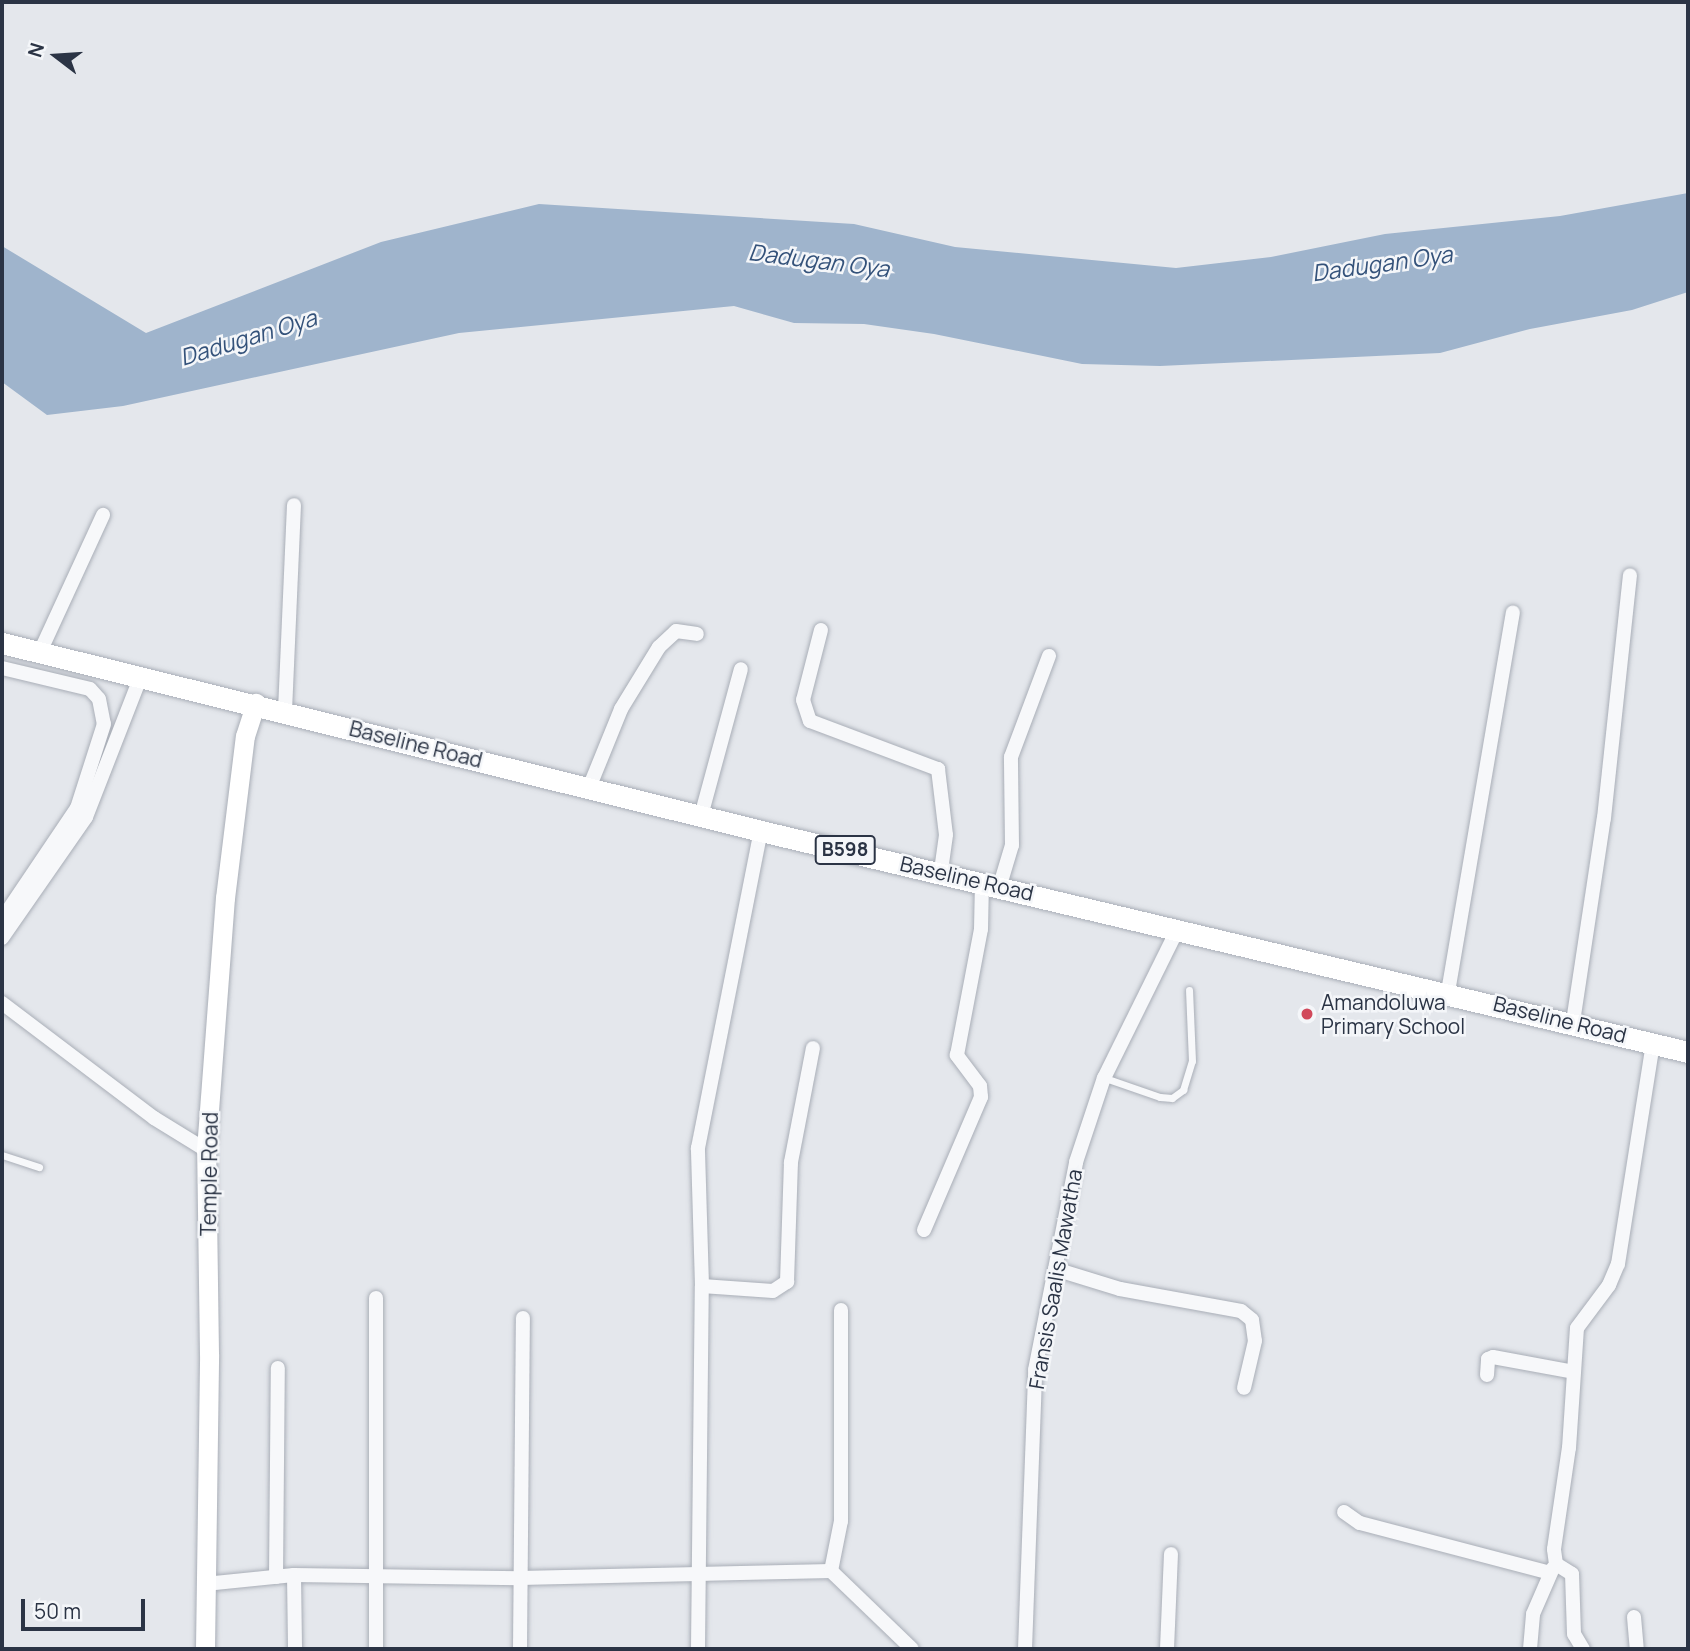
<!DOCTYPE html>
<style>
body{margin:0}
#map{position:relative;width:1690px;height:1651px;overflow:hidden;background:#e4e7ec;font-family:Manrope,sans-serif}
div>[style]{position:absolute}
.water>*{inset:0;background:#9fb4cc}
.roads{filter:drop-shadow(0 0 2px #a9aeb7) drop-shadow(0 0 2px #a9aeb7)}
.lane>*{height:7px;margin:-3.5px;padding:0 3.5px;transform-origin:3.5px;border-radius:3.5px;background:#f7f8fa}
.street>*{height:14px;margin:-7px;padding:0 7px;transform-origin:7px;border-radius:7px;background:#f7f8fa}
.secondary>*{height:19px;margin:-9.5px;padding:0 9.5px;transform-origin:9.5px;border-radius:9.5px;background:#fff}
.primary>*{height:21px;margin:-10.5px;padding:0 10.5px;transform-origin:10.5px;border-radius:10.5px;background:#fff}
.dots>*{width:19px;height:19px;translate:-50% -50%;box-sizing:border-box;border:4px solid #f4f6f9;border-radius:50%}
span{translate:-50% -50%;white-space:nowrap;text-align:center;line-height:1.15;-webkit-text-stroke:5px #f4f6f9;paint-order:stroke}
.shield-label span{padding:2px 5px;background:#f4f6f9;border:2px solid;border-radius:5px;-webkit-text-stroke-width:0}
.shield-label{font-size:19px;color:#2b3445;font-weight:700}
.street-label{font-size:21px;color:#2b3445}
.poi-label{font-size:21px;color:#2b3445}
.left{translate:0 -50%;text-align:left}
.water-label{font-size:23px;color:#34527a;font-style:italic}
.frame{position:absolute;inset:0;border:4px solid #2b3445;pointer-events:none}
.north{position:absolute;left:21px;top:21px;width:70px;height:70px;-webkit-text-stroke:5px #f4f6f9;paint-order:stroke;rotate:287deg;font-size:19px;font-weight:700;line-height:28px;text-align:center;color:#2b3445}
.north::after{content:'';display:block;margin:auto;width:24px;height:32px;background:#2b3445;clip-path:polygon(50% 0,100% 100%,50% 72%,0 100%)}
.scale{position:absolute;left:21px;top:1599px;width:124px;height:32px;box-sizing:border-box;border:4px solid #2b3445;border-top:0;padding-left:9px;font-size:21px;line-height:24px;white-space:nowrap;color:#2b3445;-webkit-text-stroke:5px #f4f6f9;paint-order:stroke}
</style>
<div id="map">
<div class="water">
<i style="clip-path:polygon(1688px 193px,1688px 292px,1632px 310px,1530px 329px,1440px 353px,1160px 366px,1082px 364px,934px 334px,864px 324px,794px 323px,734px 306px,459px 333px,123px 406px,47px 415px,2px 382px,2px 246px,146px 333px,381px 242px,539px 204px,854px 224px,955px 247px,1176px 268px,1271px 257px,1385px 234px,1560px 216px)"></i>
</div>
<div class="roads">
<div class="lane">
<i style="left:1105px;top:1078px;width:58px;rotate:19.1deg"></i>
<i style="left:1160px;top:1097px;width:12px;rotate:5deg"></i>
<i style="left:1172px;top:1098px;width:14px;rotate:-36deg"></i>
<i style="left:1183px;top:1090px;width:30px;rotate:-73deg"></i>
<i style="left:1192px;top:1061px;width:71px;rotate:-92.4deg"></i>
<i style="left:2px;top:1155px;width:39px;rotate:18deg"></i>
</div>
<div class="street">
<i style="left:821px;top:630px;width:72px;rotate:104.4deg"></i>
<i style="left:803px;top:700px;width:22px;rotate:72deg"></i>
<i style="left:810px;top:721px;width:137px;rotate:20.6deg"></i>
<i style="left:938px;top:769px;width:66px;rotate:83.1deg"></i>
<i style="left:946px;top:835px;width:36px;rotate:98deg"></i>
<i style="left:40px;top:652px;width:151px;rotate:-65.3deg"></i>
<i style="left:2px;top:668px;width:90px;rotate:13.4deg"></i>
<i style="left:90px;top:689px;width:13px;rotate:48deg"></i>
<i style="left:99px;top:699px;width:25px;rotate:79deg"></i>
<i style="left:104px;top:724px;width:88px;rotate:107.8deg"></i>
<i style="left:77px;top:808px;width:134px;rotate:124deg"></i>
<i style="left:285px;top:711px;width:206px;rotate:-87.5deg"></i>
<i style="left:589px;top:788px;width:85px;rotate:-67.9deg"></i>
<i style="left:621px;top:709px;width:73px;rotate:-58.5deg"></i>
<i style="left:659px;top:647px;width:23px;rotate:-43deg"></i>
<i style="left:676px;top:631px;width:21px;rotate:8deg"></i>
<i style="left:701px;top:816px;width:152px;rotate:-74.8deg"></i>
<i style="left:1000px;top:885px;width:42px;rotate:-73.3deg"></i>
<i style="left:1012px;top:845px;width:88px;rotate:-90.7deg"></i>
<i style="left:1011px;top:757px;width:108px;rotate:-69.4deg"></i>
<i style="left:2px;top:938px;width:147px;rotate:-55.2deg"></i>
<i style="left:86px;top:817px;width:151px;rotate:-68.7deg"></i>
<i style="left:1448px;top:992px;width:385px;rotate:-80.3deg"></i>
<i style="left:2px;top:1003px;width:191px;rotate:37.1deg"></i>
<i style="left:154px;top:1118px;width:61px;rotate:31.6deg"></i>
<i style="left:1573px;top:1022px;width:206px;rotate:-81.4deg"></i>
<i style="left:1604px;top:818px;width:244px;rotate:-83.9deg"></i>
<i style="left:924px;top:1230px;width:145px;rotate:-66.8deg"></i>
<i style="left:981px;top:1097px;width:11px;rotate:-95deg"></i>
<i style="left:980px;top:1086px;width:39px;rotate:-127deg"></i>
<i style="left:957px;top:1055px;width:128px;rotate:-79.2deg"></i>
<i style="left:981px;top:929px;width:47px;rotate:-88.8deg"></i>
<i style="left:1055px;top:1269px;width:68px;rotate:17.1deg"></i>
<i style="left:1120px;top:1289px;width:123px;rotate:10.3deg"></i>
<i style="left:1241px;top:1311px;width:14px;rotate:39deg"></i>
<i style="left:1252px;top:1320px;width:21px;rotate:82deg"></i>
<i style="left:1255px;top:1341px;width:48px;rotate:103.2deg"></i>
<i style="left:702px;top:1286px;width:71px;rotate:4deg"></i>
<i style="left:773px;top:1291px;width:17px;rotate:-33deg"></i>
<i style="left:787px;top:1282px;width:120px;rotate:-88.1deg"></i>
<i style="left:791px;top:1162px;width:116px;rotate:-79.1deg"></i>
<i style="left:1487px;top:1375px;width:16px;rotate:-86deg"></i>
<i style="left:1488px;top:1359px;width:5px;rotate:-22deg"></i>
<i style="left:1493px;top:1357px;width:82px;rotate:10.5deg"></i>
<i style="left:1344px;top:1512px;width:19px;rotate:35deg"></i>
<i style="left:1360px;top:1523px;width:196px;rotate:14.7deg"></i>
<i style="left:831px;top:1571px;width:51px;rotate:-78.7deg"></i>
<i style="left:841px;top:1521px;width:211px;rotate:-90deg"></i>
<i style="left:294px;top:1575px;width:74px;rotate:89.2deg"></i>
<i style="left:276px;top:1577px;width:209px;rotate:-89.5deg"></i>
<i style="left:205px;top:1584px;width:89px;rotate:-5.8deg"></i>
<i style="left:294px;top:1575px;width:226px;rotate:0.8deg"></i>
<i style="left:520px;top:1578px;width:311px;rotate:-1.3deg"></i>
<i style="left:831px;top:1571px;width:112px;rotate:43.9deg"></i>
<i style="left:1634px;top:1617px;width:32px;rotate:85deg"></i>
<i style="left:376px;top:1649px;width:351px;rotate:-90deg"></i>
<i style="left:520px;top:1649px;width:331px;rotate:-89.5deg"></i>
<i style="left:698px;top:1649px;width:363px;rotate:-89.4deg"></i>
<i style="left:702px;top:1286px;width:138px;rotate:-91.7deg"></i>
<i style="left:698px;top:1148px;width:323px;rotate:-78.8deg"></i>
<i style="left:1025px;top:1649px;width:279px;rotate:-87.9deg"></i>
<i style="left:1035px;top:1370px;width:212px;rotate:-78.8deg"></i>
<i style="left:1076px;top:1162px;width:89px;rotate:-71.6deg"></i>
<i style="left:1104px;top:1078px;width:165px;rotate:-63.7deg"></i>
<i style="left:1167px;top:1649px;width:95px;rotate:-87.6deg"></i>
<i style="left:1530px;top:1649px;width:35px;rotate:-85deg"></i>
<i style="left:1533px;top:1614px;width:50px;rotate:-66.5deg"></i>
<i style="left:1583px;top:1649px;width:17px;rotate:-121deg"></i>
<i style="left:1574px;top:1634px;width:60px;rotate:-91.9deg"></i>
<i style="left:1572px;top:1574px;width:19px;rotate:-148deg"></i>
<i style="left:1556px;top:1564px;width:15px;rotate:-98deg"></i>
<i style="left:1554px;top:1549px;width:102px;rotate:-81.6deg"></i>
<i style="left:1569px;top:1448px;width:120px;rotate:-86.2deg"></i>
<i style="left:1577px;top:1328px;width:54px;rotate:-53.3deg"></i>
<i style="left:1609px;top:1285px;width:23px;rotate:-67deg"></i>
<i style="left:1618px;top:1264px;width:224px;rotate:-81deg"></i>
</div>
<div class="secondary">
<i style="left:205px;top:1649px;width:295px;rotate:-89.2deg"></i>
<i style="left:209px;top:1354px;width:204px;rotate:-90.8deg"></i>
<i style="left:206px;top:1150px;width:253px;rotate:-85.7deg"></i>
<i style="left:225px;top:898px;width:163px;rotate:-83deg"></i>
<i style="left:245px;top:736px;width:35px;rotate:-72deg"></i>
</div>
<div class="primary">
<i style="left:2px;top:643px;width:782px;rotate:13.91deg"></i>
<i style="left:761px;top:831px;width:953px;rotate:13.41deg"></i>
</div>
</div>
<div class="dots">
<i style="left:1307px;top:1014px;background:#d1495b"></i>
</div>
<div class="shield-label">
<span style="left:845px;top:850px">B598</span>
</div>
<div class="street-label">
<span style="left:416px;top:744px;rotate:14deg">Baseline Road</span>
<span style="left:967px;top:878px;rotate:13deg">Baseline Road</span>
<span style="left:1560px;top:1019px;rotate:14deg">Baseline Road</span>
<span style="left:209px;top:1174px;rotate:-89deg">Temple Road</span>
<span style="left:1055px;top:1279px;rotate:-80deg">Fransis Saalis Mawatha</span>
</div>
<div class="poi-label">
<span class="left" style="left:1321px;top:1014px">Amandoluwa<br>Primary School</span>
</div>
<div class="water-label">
<span style="left:819px;top:260px;rotate:7deg">Dadugan Oya</span>
<span style="left:1382px;top:263px;rotate:-8deg">Dadugan Oya</span>
<span style="left:248px;top:337px;rotate:-17deg">Dadugan Oya</span>
</div>
<div class="frame"></div>
<div class="north">N</div>
<div class="scale">50 m</div>
</div>
